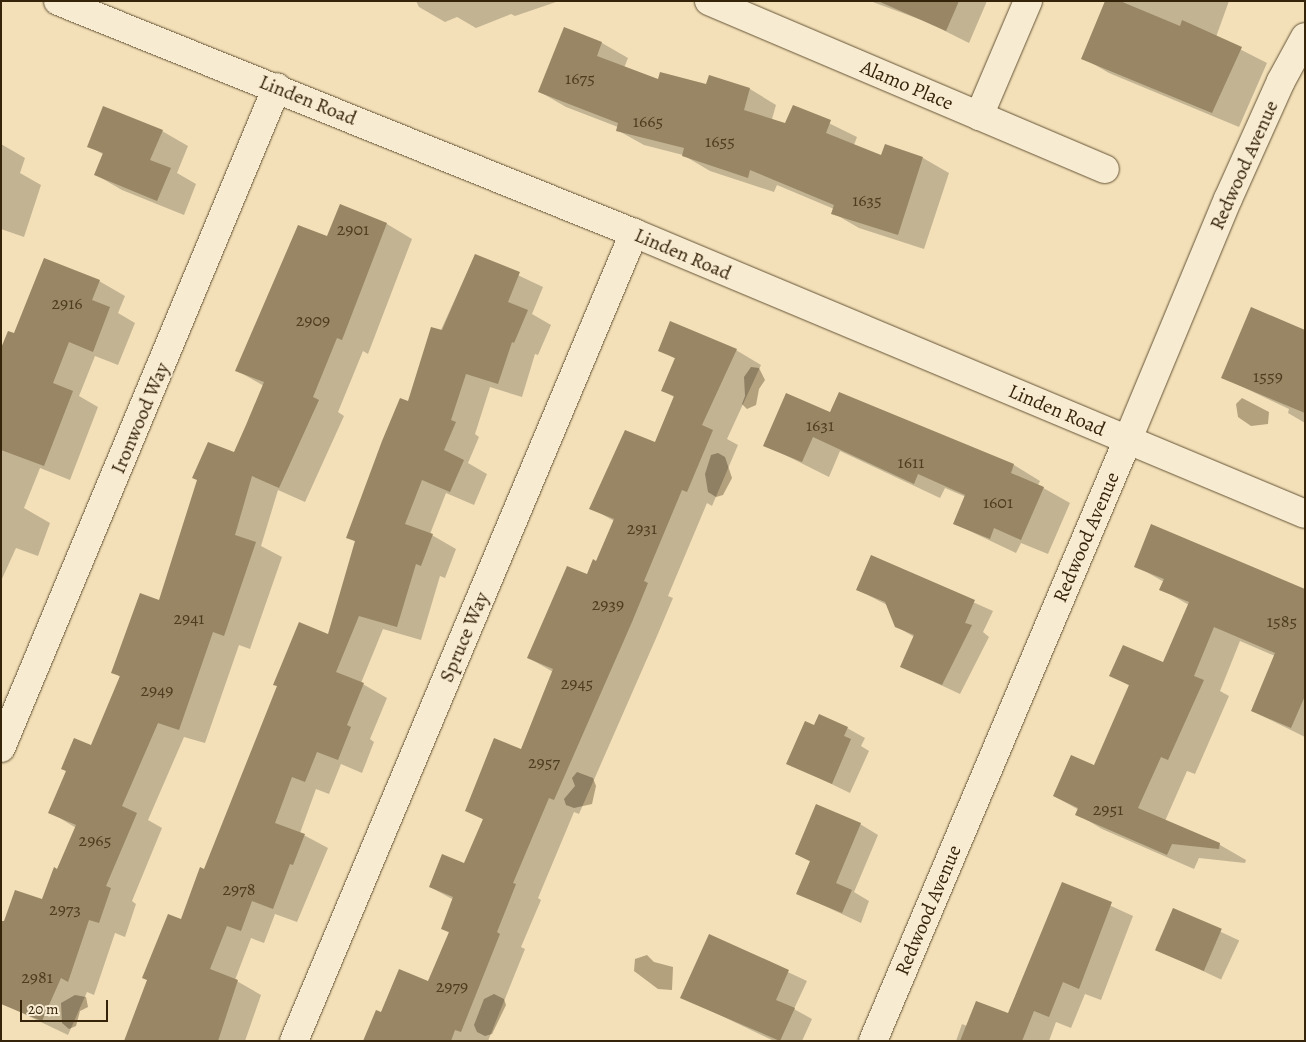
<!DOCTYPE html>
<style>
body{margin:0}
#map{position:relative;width:1306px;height:1042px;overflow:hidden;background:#f3e0b8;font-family:Alegreya,serif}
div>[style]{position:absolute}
.water>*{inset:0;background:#b3a07d}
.shadow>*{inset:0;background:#0003;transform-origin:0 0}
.building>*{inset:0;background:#988664;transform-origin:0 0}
.roads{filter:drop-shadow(0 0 1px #655336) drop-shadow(0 0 1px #655336)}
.minor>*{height:28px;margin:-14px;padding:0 14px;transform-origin:14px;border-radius:14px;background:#f7ebd1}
.tertiary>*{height:28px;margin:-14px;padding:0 14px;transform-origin:14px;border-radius:14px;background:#f7ebd1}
span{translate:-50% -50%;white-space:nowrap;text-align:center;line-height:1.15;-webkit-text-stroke:4px #f7ebd1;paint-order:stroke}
.number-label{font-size:18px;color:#4e3c20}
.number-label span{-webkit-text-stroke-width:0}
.street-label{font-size:20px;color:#36240a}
.frame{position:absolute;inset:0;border:2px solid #36240a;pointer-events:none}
.scale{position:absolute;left:20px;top:1000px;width:88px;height:22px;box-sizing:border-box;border:2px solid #36240a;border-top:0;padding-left:6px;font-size:15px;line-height:18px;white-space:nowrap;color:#36240a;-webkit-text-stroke:4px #f7ebd1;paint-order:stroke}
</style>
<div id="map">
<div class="water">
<i style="clip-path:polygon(751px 367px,759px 368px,765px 380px,759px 389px,756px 405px,747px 409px,742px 404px,745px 396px,744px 377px)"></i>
<i style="clip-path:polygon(1242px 398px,1269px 412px,1268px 424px,1251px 426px,1238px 417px,1236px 404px)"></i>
<i style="clip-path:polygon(718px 453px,725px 457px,732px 478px,723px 495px,716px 497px,708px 492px,705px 474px,711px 455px)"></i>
<i style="clip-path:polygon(577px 772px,593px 778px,596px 786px,592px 804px,574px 808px,566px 805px,564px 799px,575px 786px,572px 778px)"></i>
<i style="clip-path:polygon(647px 955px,654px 962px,673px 967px,672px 990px,658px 989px,634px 971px,635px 959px)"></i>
<i style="clip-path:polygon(494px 994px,504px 999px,506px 1005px,492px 1034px,485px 1036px,477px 1032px,474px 1025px,484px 999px)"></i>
<i style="clip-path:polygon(75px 995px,86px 997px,88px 1007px,80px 1011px,76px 1026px,69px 1029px,62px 1023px,61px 1003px)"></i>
</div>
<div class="shadow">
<i style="clip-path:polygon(416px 1px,559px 1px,515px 16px,511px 14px,476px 28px,457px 17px,445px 22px,419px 7px)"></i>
<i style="clip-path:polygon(870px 1px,987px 1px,969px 43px,927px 22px)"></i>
<i style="clip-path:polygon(1106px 1px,1229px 1px,1216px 37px,1267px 63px,1239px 127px,1109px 73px,1083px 58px)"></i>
<i style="clip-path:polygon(564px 29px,602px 43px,628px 58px,624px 68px,659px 81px,707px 85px,710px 76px,750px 89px,776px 105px,772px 119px,786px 125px,794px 106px,857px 137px,854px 145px,882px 157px,923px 158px,949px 173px,924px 249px,859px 228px,833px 213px,834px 209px,777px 185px,774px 192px,710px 171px,683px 155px,644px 145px,617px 130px,618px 127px,566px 107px,540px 92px)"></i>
<i style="clip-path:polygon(162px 131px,188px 146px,177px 173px,196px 184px,184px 215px,122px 190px,96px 175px,104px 155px,89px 146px)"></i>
<i style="clip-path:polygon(1px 144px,25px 158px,20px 173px,41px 185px,24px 237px,1px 229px)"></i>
<i style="clip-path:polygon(387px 224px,412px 239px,368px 354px,363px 351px,338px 412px,344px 416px,305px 502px,278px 490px,261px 546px,282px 557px,250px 649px,239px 645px,205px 743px,184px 737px,148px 820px,162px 828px,132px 901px,136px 904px,125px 937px,115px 933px,94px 995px,87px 992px,68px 1035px,1px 1003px,76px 828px,50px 812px,92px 747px,120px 677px,113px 672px,160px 601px,235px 453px,264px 386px,236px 370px,328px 238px)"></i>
<i style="clip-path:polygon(475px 255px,543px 287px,532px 314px,551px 325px,538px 355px,535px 354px,522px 397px,490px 387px,475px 434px,479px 437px,468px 463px,487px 474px,474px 505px,446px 493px,430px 534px,456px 549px,445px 578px,440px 576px,421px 640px,383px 629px,361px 683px,387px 698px,370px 739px,374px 742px,362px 773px,341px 764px,329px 794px,316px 789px,300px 833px,328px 848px,297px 922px,275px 914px,264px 943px,251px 938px,235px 980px,261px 995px,245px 1041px,125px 1041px,205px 871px,329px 635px,356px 542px,347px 537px)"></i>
<i style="clip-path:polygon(99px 281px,125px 296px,118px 313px,135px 323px,118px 365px,95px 356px,79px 396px,98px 407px,70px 480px,40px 468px,24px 508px,50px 523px,38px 556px,16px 548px,1px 581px,1px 352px,14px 335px)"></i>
<i style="clip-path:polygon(1305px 331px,1305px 423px,1288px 413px,1289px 409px,1222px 377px)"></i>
<i style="clip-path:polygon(659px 350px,736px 350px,761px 365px,727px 439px,738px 445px,712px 506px,707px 503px,668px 596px,673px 598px,657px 636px,579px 814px,574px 812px,538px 898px,541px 900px,521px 947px,525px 949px,488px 1041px,371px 1041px,382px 1013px,429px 982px,450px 933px,442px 929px,454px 900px,430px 887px,465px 865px,484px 820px,467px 811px,522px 751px,553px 672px,529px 658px,597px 562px,614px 521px,591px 508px,655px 443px,674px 397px,663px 391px,676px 359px)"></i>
<i style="clip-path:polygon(840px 393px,1014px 465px,1040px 481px,1038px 485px,1070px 503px,1048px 554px,1021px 543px,1016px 553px,955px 524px,966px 497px,945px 488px,940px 498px,840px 451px,829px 477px,765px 445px,831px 413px)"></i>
<i style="clip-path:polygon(871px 557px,993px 611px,983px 632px,989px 637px,960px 694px,902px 667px,914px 637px,896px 626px,887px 605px,858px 590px)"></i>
<i style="clip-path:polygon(1136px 566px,1305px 591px,1305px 737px,1252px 711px,1275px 656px,1240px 641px,1220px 691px,1229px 696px,1195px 774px,1187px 771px,1165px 821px,1220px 845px,1246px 860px,1245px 863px,1199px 858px,1194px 869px,1102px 829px,1077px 814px,1079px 810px,1054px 796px,1095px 766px,1130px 686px,1111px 675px,1164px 664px,1189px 605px,1161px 589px,1164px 582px)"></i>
<i style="clip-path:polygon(815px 727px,847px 728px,865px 738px,861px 746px,869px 751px,850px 793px,788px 763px)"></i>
<i style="clip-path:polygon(860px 824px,878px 835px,854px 892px,869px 901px,861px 923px,797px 893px,811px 862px,796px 854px)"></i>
<i style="clip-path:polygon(1063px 884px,1133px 916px,1101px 1000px,1085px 994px,1071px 1028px,1056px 1022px,1049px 1041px,956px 1041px,962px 1024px,967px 1026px,1009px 1015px)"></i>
<i style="left:1174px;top:910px;width:72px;height:43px;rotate:25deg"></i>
<i style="clip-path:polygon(710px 936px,807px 981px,794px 1009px,812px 1019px,802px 1041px,774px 1041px,682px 997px)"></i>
</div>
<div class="building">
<i style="clip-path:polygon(878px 1px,959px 1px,946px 31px)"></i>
<i style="clip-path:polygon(1105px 1px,1120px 1px,1180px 26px,1182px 20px,1242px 47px,1212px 113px,1081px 59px)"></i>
<i style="clip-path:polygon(564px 27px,602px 42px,597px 56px,658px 79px,660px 72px,706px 84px,709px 75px,750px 88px,744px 110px,785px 123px,793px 105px,831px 120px,826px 133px,881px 155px,885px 144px,923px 157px,898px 235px,831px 214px,834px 205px,750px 170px,748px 178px,682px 156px,684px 148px,616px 131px,618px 123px,538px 92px)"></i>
<i style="clip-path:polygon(103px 106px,163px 130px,150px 160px,171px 168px,157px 201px,94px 175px,103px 153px,87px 147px)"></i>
<i style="clip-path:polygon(340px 204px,387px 223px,342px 340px,337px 338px,313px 397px,319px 400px,279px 488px,252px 476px,235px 535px,256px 542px,224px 636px,213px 632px,179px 730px,158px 723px,122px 806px,137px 813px,106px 886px,111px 888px,99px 923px,89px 920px,68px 982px,61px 978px,42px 1021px,1px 1004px,1px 921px,4px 921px,15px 890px,42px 899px,54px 867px,57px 869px,76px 825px,48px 813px,66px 771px,61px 769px,74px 738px,91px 745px,120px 676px,111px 673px,140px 593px,159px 600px,197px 480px,192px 478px,208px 442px,234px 452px,246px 425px,264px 382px,235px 371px,298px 225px,327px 236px)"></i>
<i style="clip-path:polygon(475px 254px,520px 272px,508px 302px,528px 310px,514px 343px,512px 342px,498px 384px,466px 374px,451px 420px,456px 422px,444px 450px,464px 460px,450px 492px,422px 480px,405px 524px,433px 534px,421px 566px,416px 564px,397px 627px,359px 616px,336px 672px,364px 683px,347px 725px,351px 727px,338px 760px,317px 752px,305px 782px,292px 777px,275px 823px,305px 834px,293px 865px,290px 864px,273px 909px,252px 901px,241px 931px,227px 926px,210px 969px,238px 980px,218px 1041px,124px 1041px,147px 980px,142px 978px,168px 914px,181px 919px,200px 867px,204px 869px,277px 686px,273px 685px,299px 622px,328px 634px,355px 541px,346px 538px,382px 441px,400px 398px,408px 401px,431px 327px,442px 330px)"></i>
<i style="clip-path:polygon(44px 258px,100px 280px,92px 300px,110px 307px,93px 352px,69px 342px,53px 383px,73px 391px,44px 466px,1px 450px,1px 348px,8px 331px,14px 333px)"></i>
<i style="clip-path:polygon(1251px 307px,1305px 330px,1305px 413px,1221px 378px)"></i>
<i style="clip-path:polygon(670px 321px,737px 349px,702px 425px,713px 430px,687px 492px,682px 490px,644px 581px,648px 583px,632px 622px,554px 800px,549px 798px,513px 883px,516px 884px,497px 932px,500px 934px,461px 1032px,455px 1030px,451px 1041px,363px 1041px,376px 1010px,381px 1012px,399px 969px,428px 981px,449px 932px,441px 929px,453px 897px,429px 887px,442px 854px,464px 863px,483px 819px,465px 811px,494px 738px,521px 749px,553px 669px,527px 658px,567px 566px,587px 574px,593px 559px,596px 561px,614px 519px,589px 509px,625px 430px,655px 442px,674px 396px,661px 391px,675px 358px,658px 351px)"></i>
<i style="clip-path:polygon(839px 392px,1014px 464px,1011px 473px,1044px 487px,1021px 540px,994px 528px,990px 539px,953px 524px,965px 495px,918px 474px,914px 484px,813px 437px,802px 462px,763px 446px,786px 393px,830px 412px)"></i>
<i style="clip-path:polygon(1151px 524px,1305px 589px,1305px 696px,1291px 728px,1251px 711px,1275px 653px,1214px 627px,1194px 676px,1204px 680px,1168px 760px,1161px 757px,1138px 808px,1220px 843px,1219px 849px,1172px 844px,1167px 855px,1075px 815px,1078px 808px,1053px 796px,1071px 755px,1094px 765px,1129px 685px,1109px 676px,1123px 645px,1163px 662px,1189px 602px,1159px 590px,1164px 579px,1134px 567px)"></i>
<i style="clip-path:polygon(871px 555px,975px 600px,965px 623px,972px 625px,942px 685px,900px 667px,914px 635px,895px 627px,885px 602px,856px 590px)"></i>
<i style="clip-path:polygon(819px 714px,848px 727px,844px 736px,851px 739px,832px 784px,786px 764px,805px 721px,814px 725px)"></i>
<i style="clip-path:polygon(816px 804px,861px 823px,836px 883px,852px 890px,842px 913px,796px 894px,810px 861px,795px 854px)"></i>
<i style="clip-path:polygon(1062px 882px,1112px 902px,1079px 989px,1063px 982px,1049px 1017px,1034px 1011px,1022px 1041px,960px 1041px,976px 1001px,1008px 1013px)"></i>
<i style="left:1173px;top:908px;width:53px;height:46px;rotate:23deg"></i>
<i style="clip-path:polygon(709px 934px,789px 970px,776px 1000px,795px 1008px,780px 1041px,680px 998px)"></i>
</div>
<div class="roads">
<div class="minor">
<i style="left:709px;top:1px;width:430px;rotate:23deg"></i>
<i style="left:979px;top:116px;width:125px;rotate:-66.9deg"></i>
<i style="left:1px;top:748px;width:716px;rotate:-67.34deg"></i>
<i style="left:294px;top:1041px;width:877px;rotate:-67.18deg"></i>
<i style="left:873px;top:1041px;width:654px;rotate:-67.04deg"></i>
</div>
<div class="tertiary">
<i style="left:58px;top:1px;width:621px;rotate:21.94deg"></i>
<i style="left:634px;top:233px;width:727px;rotate:22.72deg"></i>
<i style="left:1128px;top:439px;width:260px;rotate:-67.4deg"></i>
<i style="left:1228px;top:199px;width:129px;rotate:-65.8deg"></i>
<i style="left:1281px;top:81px;width:50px;rotate:-61.4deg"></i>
</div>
</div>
<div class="number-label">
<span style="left:580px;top:78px">1675</span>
<span style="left:648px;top:121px">1665</span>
<span style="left:720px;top:141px">1655</span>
<span style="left:867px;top:200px">1635</span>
<span style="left:353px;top:229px">2901</span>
<span style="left:67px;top:303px">2916</span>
<span style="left:313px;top:320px">2909</span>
<span style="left:1268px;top:376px">1559</span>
<span style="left:820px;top:425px">1631</span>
<span style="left:911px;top:462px">1611</span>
<span style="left:998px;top:502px">1601</span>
<span style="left:642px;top:528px">2931</span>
<span style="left:608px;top:604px">2939</span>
<span style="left:189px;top:618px">2941</span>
<span style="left:1282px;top:621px">1585</span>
<span style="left:577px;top:683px">2945</span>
<span style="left:157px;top:690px">2949</span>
<span style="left:544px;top:762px">2957</span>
<span style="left:1108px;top:809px">2951</span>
<span style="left:95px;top:840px">2965</span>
<span style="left:239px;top:889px">2978</span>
<span style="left:65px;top:909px">2973</span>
<span style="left:37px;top:977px">2981</span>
<span style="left:452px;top:986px">2979</span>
</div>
<div class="street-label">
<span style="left:907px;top:85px;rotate:23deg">Alamo Place</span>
<span style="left:308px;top:100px;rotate:22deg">Linden Road</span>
<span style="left:1244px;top:165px;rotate:-66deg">Redwood Avenue</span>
<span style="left:683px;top:254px;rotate:23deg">Linden Road</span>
<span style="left:1057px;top:410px;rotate:23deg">Linden Road</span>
<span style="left:140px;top:418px;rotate:-67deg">Ironwood Way</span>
<span style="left:1086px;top:537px;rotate:-67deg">Redwood Avenue</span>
<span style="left:464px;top:637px;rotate:-67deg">Spruce Way</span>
<span style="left:928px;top:910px;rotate:-67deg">Redwood Avenue</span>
</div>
<div class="frame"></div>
<div class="scale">20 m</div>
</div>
